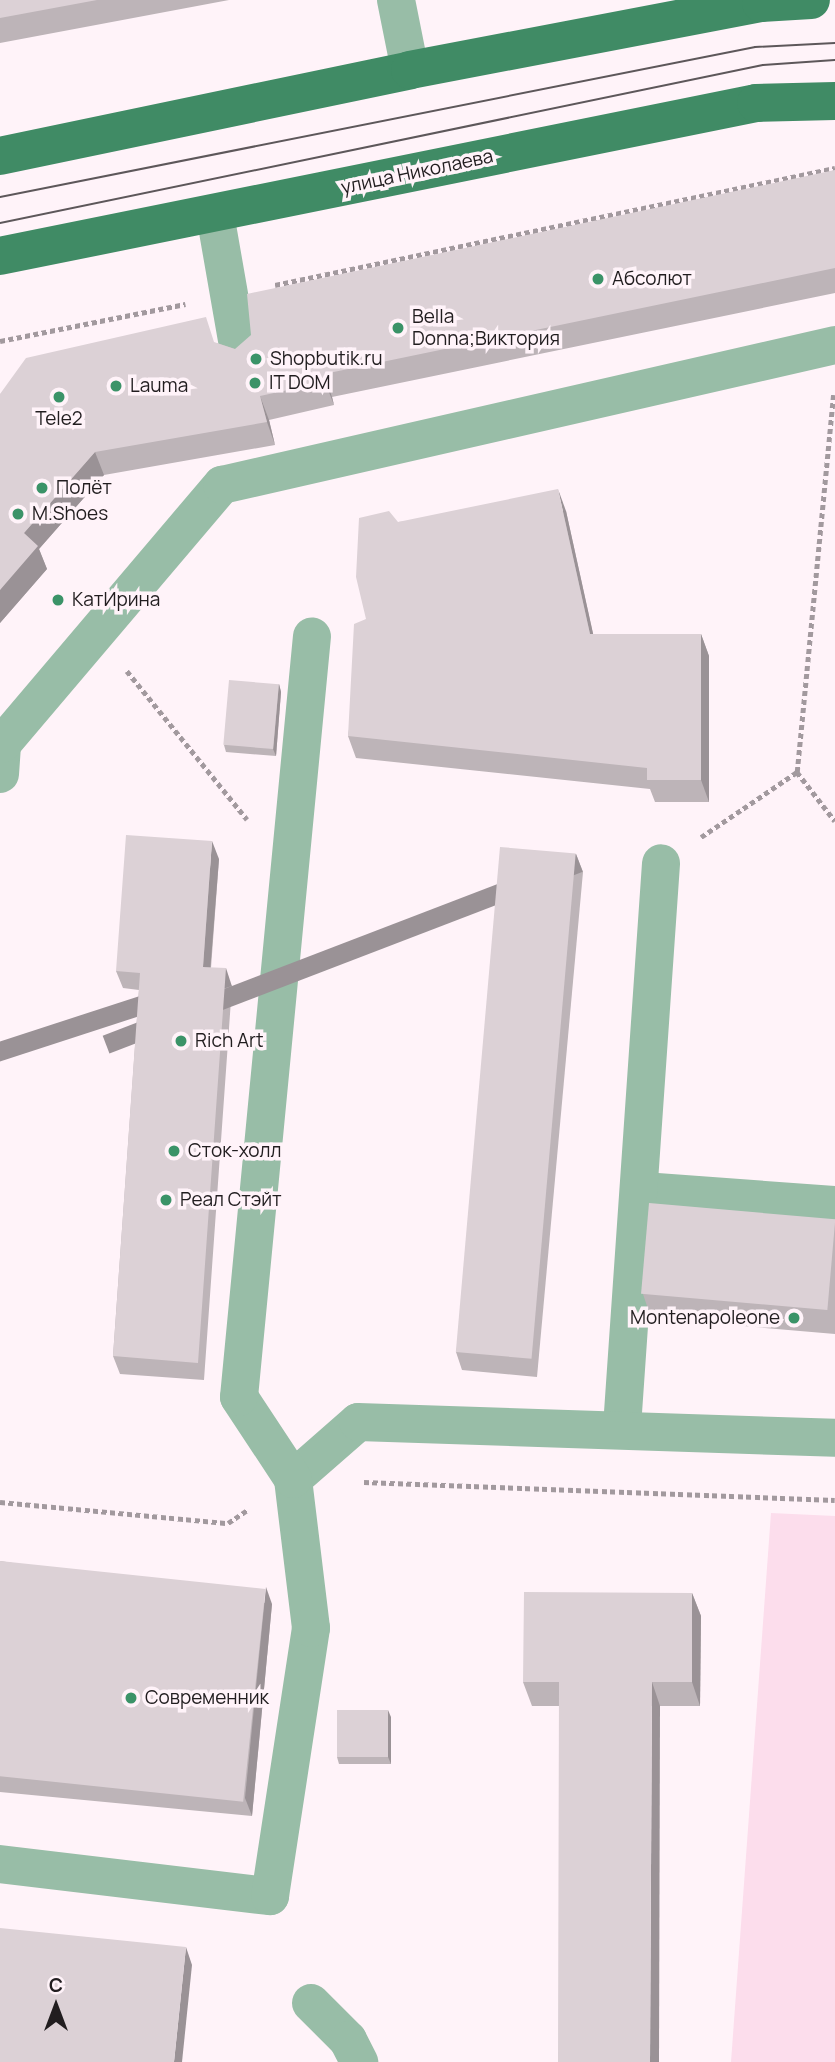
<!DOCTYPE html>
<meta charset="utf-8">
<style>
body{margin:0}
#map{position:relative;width:835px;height:2062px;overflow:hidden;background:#fff3f9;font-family:Manrope,sans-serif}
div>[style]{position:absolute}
.green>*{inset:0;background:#fcddec}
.path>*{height:4.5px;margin-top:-2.25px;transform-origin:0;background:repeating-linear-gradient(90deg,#a2999e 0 5px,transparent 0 8.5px)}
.minor>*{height:38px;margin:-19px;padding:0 19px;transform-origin:19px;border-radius:19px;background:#98bda7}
.major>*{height:38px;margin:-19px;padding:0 19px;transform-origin:19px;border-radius:19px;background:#408b65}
.tram>*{height:2px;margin:-1px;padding:0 1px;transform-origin:1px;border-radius:1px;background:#5d575a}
.wall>*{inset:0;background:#bdb4b8}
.shaded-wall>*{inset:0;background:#9a9296;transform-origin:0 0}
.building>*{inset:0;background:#dcd1d6;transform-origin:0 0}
.dots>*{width:19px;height:19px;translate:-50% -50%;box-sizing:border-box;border:4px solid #fff3f9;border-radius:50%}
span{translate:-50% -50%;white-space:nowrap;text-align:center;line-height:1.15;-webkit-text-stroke:7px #fff3f9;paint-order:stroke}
.street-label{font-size:19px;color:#211d1f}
.poi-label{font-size:19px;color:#211d1f}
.left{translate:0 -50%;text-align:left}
.right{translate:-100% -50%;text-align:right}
.north{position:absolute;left:21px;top:1971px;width:70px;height:70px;-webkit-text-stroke:5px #fff3f9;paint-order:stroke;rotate:0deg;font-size:19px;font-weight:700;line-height:28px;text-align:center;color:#211d1f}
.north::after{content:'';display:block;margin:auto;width:24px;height:32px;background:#211d1f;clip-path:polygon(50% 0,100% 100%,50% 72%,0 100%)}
</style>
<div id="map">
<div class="green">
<i style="clip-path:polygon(771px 1513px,835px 1516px,835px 2062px,731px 2062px)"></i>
</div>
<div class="path">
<i style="left:275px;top:285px;width:572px;rotate:-11.8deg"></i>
<i style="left:0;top:341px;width:189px;rotate:-11.3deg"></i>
<i style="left:127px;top:671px;width:191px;rotate:51deg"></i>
<i style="left:797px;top:772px;width:62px;rotate:52.2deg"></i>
<i style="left:701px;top:837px;width:116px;rotate:-34.1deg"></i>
<i style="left:797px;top:772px;width:379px;rotate:-84.5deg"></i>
<i style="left:364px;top:1482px;width:471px;rotate:2.2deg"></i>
<i style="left:0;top:1502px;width:229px;rotate:5.3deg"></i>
<i style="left:228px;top:1523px;width:25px;rotate:-34deg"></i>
</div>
<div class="minor">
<i style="left:396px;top:0;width:71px;rotate:78.7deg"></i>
<i style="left:215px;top:214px;width:139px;rotate:80.1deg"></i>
<i style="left:0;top:774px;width:30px;rotate:-86deg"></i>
<i style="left:2px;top:744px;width:340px;rotate:-49.7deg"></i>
<i style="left:222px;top:485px;width:629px;rotate:-12.86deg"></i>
<i style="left:643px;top:1191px;width:193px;rotate:4.2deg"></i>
<i style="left:622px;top:1427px;width:565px;rotate:-86.04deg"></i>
<i style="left:293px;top:1479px;width:86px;rotate:-41.2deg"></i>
<i style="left:358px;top:1422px;width:477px;rotate:1.9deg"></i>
<i style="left:0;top:1864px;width:272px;rotate:6.8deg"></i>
<i style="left:270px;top:1896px;width:271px;rotate:-81.3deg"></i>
<i style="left:311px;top:1628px;width:150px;rotate:-96.9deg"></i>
<i style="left:293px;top:1479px;width:98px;rotate:-123.4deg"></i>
<i style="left:239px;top:1397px;width:764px;rotate:-84.52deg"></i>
<i style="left:311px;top:2003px;width:52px;rotate:45deg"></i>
<i style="left:348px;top:2040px;width:25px;rotate:63deg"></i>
</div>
<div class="major">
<i style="left:0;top:156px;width:419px;rotate:-11.8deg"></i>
<i style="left:410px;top:70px;width:357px;rotate:-10.8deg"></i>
<i style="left:761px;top:3px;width:50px;rotate:-3.4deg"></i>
<i style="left:0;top:256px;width:771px;rotate:-11.44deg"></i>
<i style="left:756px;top:103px;width:79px;rotate:-1.5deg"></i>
</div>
<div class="tram">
<i style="left:0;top:197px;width:770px;rotate:-11.24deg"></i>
<i style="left:755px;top:47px;width:80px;rotate:-2.9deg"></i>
<i style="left:0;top:223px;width:779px;rotate:-11.7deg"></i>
<i style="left:763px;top:65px;width:72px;rotate:-4deg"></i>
</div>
<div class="wall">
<i style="clip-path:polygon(0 0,229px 0,0 43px)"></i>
<i style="clip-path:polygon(835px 170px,835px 293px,332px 397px,334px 405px,269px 420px,275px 445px,104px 475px,39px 549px,47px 569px,0 623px,0 394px,216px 343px,235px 349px)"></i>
<i style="clip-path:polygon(566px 511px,593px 634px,701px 634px,709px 656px,709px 802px,655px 802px,650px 789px,356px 758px,348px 736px,366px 619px,398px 522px)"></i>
<i style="clip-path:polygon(279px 684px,281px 692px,276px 756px,226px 752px,224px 745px)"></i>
<i style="clip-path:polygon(576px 854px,583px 872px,537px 1377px,462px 1370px,456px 1352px)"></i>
<i style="clip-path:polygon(219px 859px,211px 968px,232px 986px,204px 1380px,120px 1374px,113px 1356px,139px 990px,123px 988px,116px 971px)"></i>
<i style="clip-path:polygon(835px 1219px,835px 1334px,651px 1318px,643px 1294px)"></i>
<i style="clip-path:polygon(0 1561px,272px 1604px,252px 1816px,0 1792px)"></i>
<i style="clip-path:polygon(692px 1593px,701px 1616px,700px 1706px,532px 1706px,523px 1682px)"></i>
<i style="clip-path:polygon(391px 1717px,391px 1764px,339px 1764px,337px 1757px)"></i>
</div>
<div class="shaded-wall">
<i style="clip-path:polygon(324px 374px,332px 397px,334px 405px,325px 382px)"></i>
<i style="clip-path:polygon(260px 396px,269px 420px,275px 445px,267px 422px)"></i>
<i style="clip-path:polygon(95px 452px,104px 475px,39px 549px,47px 569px,0 623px,0 590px,24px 533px)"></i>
<i style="clip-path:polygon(558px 489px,566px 511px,598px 656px,590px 634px)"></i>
<i style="clip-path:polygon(701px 634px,709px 656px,709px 802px,701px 780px)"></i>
<i style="clip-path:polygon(279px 684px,281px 692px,276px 756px,273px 749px)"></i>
<i style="clip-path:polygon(212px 841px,219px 859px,209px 985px,203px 967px)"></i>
<i style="left:576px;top:854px;width:19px;height:507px;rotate:69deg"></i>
<i style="left:226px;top:968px;width:19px;height:396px;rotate:72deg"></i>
<i style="clip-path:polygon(266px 1587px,272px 1604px,252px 1816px,245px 1798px)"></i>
<i style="clip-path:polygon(692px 1593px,701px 1616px,700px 1706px,692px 1682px)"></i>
<i style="clip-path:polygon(652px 1682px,660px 1706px,659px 2062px,650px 2062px)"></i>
<i style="clip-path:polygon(388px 1710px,391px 1717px,391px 1764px,388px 1757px)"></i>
<i style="clip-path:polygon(186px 1947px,192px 1965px,182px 2062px,174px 2062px)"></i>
</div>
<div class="building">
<i style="clip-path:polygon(0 0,97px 0,0 18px)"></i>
<i style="clip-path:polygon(835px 170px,835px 268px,324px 374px,325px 382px,260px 396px,267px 422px,95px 452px,24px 533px,38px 546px,0 590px,0 394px,26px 358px,206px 317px,214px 342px,235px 349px,251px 335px,247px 294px)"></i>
<i style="clip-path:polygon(558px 489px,590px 634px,701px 634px,701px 780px,647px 780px,647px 768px,348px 736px,354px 624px,366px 619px,356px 577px,359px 518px,389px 511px,398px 522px)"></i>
<i style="left:229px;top:680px;width:50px;height:65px;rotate:5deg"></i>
<i style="clip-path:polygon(126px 835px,212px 841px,203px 967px,226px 968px,198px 1363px,113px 1356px,140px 973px,116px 971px)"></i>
<i style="left:500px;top:847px;width:76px;height:507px;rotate:5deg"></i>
<i style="left:649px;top:1203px;width:187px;height:91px;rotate:5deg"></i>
<i style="left:0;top:1561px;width:267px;height:214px;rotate:6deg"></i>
<i style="clip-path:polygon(524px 1592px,692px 1593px,692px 1682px,652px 1682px,650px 2062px,558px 2062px,559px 1682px,523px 1682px)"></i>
<i style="left:337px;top:1710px;width:51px;height:47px"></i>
<i style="clip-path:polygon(0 1928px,186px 1947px,174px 2062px,0 2062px)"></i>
</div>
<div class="dots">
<i style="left:598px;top:279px;background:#3b9368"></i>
<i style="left:398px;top:328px;background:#3b9368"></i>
<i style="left:256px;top:359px;background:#3b9368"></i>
<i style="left:255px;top:383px;background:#3b9368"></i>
<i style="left:116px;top:386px;background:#3b9368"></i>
<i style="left:59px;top:397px;background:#3b9368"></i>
<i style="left:42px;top:488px;background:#3b9368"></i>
<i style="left:18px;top:514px;background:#3b9368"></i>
<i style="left:58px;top:600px;background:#3b9368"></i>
<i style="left:181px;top:1041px;background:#3b9368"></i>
<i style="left:174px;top:1151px;background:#3b9368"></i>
<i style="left:166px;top:1200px;background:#3b9368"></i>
<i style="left:794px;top:1318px;background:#3b9368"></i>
<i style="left:131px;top:1698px;background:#3b9368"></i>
</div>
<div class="street-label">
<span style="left:417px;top:172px;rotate:-12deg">улица Николаева</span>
</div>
<div class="poi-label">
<span class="left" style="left:612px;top:279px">Абсолют</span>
<span class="left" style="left:412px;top:328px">Bella<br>Donna;Виктория</span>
<span class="left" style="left:270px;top:359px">Shopbutik.ru</span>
<span class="left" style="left:269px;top:383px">IT DOM</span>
<span class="left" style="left:130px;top:386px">Lauma</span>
<span style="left:59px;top:419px">Tele2</span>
<span class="left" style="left:56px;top:488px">Полёт</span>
<span class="left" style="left:32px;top:514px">M.Shoes</span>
<span class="left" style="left:72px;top:600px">КатИрина</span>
<span class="left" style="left:195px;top:1041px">Rich Art</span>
<span class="left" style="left:188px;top:1151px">Сток-холл</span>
<span class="left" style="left:180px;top:1200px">Реал Стэйт</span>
<span class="right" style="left:780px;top:1318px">Montenapoleone</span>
<span class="left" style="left:145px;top:1698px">Современник</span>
</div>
<div class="north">С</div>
</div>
